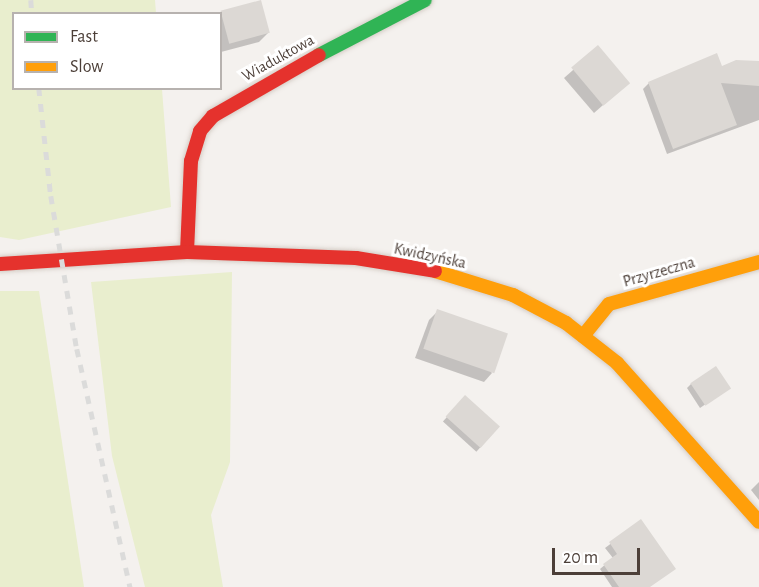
<!DOCTYPE html>
<meta charset="utf-8">
<style>
body{margin:0}
#map{position:relative;width:759px;height:587px;overflow:hidden;background:#f4f1ee;font-family:"Alegreya Sans",sans-serif}
div>[style]{position:absolute}
.green>*{inset:0;background:#e9eece}
.shadow>*{inset:0;background:#0003;transform-origin:0 0}
.building>*{inset:0;background:#dcd8d4;transform-origin:0 0}
.roads{filter:drop-shadow(0 0 2px #d5cdc6) drop-shadow(0 0 2px #d5cdc6)}
.fast>*{height:14px;margin:-7px;padding:0 7px;transform-origin:7px;border-radius:7px;background:#30b455}
.slow>*{height:14px;margin:-7px;padding:0 7px;transform-origin:7px;border-radius:7px;background:#ff9f0a}
.jam>*{height:14px;margin:-7px;padding:0 7px;transform-origin:7px;border-radius:7px;background:#e5322d}
.rail>*{height:4.5px;margin-top:-2.25px;transform-origin:0;background:repeating-linear-gradient(90deg,#dbdbda 0 8px,transparent 0 16px)}
span{translate:-50% -50%;white-space:nowrap;text-align:center;line-height:1.15;-webkit-text-stroke:6px #fff;paint-order:stroke}
.street-label{font-size:16px;color:#4c3f38}
.legend{position:absolute;left:12px;top:12px;width:210px;height:78px;box-sizing:border-box;background:#fff;border:2px solid #b7b2af;margin:0;padding:8px 10px;list-style:none;font-size:18px;color:#4c3f38}
.legend li{display:flex;align-items:center;gap:12px;height:30px}
.legend b{width:30px;border:2px solid #b7b2af}
.scale{position:absolute;left:552px;top:548px;width:88px;height:27px;box-sizing:border-box;border:3px solid #4c3f38;border-top:0;padding-left:8px;font-size:18px;line-height:21px;white-space:nowrap;color:#4c3f38;-webkit-text-stroke:4px #fff;paint-order:stroke}
</style>
<div id="map">
<div class="green">
<i style="clip-path:polygon(0 0,155px 0,156px 13px,14px 14px,14px 88px,162px 89px,171px 207px,19px 240px,0 237px)"></i>
<i style="clip-path:polygon(232px 272px,230px 462px,211px 515px,223px 587px,145px 587px,112px 456px,91px 282px)"></i>
<i style="clip-path:polygon(0 291px,39px 291px,84px 587px,0 587px)"></i>
</div>
<div class="shadow">
<i style="clip-path:polygon(221px 13px,268px 33px,259px 42px,221px 52px)"></i>
<i style="clip-path:polygon(598px 48px,619px 91px,594px 113px,564px 78px)"></i>
<i style="clip-path:polygon(759px 63px,759px 120px,667px 154px,643px 89px,649px 83px)"></i>
<i style="clip-path:polygon(438px 311px,492px 373px,484px 382px,415px 358px,429px 320px)"></i>
<i style="clip-path:polygon(691px 384px,729px 388px,700px 408px,687px 388px)"></i>
<i style="left:465px;top:397px;width:45px;height:33px;rotate:42deg"></i>
<i style="clip-path:polygon(759px 482px,759px 500px,751px 490px)"></i>
<i style="clip-path:polygon(641px 521px,650px 587px,612px 587px,600px 569px,613px 558px,605px 548px)"></i>
</div>
<div class="building">
<i style="left:261px;top:0;width:34px;height:42px;rotate:75deg"></i>
<i style="left:598px;top:45px;width:50px;height:35px;rotate:50deg"></i>
<i style="clip-path:polygon(717px 53px,722px 66px,736px 60px,759px 61px,759px 86px,721px 83px,737px 125px,673px 149px,648px 82px)"></i>
<i style="left:437px;top:309px;width:75px;height:42px;rotate:19deg"></i>
<i style="left:716px;top:366px;width:27px;height:31px;rotate:56deg"></i>
<i style="left:465px;top:395px;width:47px;height:29px;rotate:42deg"></i>
<i style="clip-path:polygon(641px 519px,676px 569px,650px 587px,619px 587px,603px 564px,617px 554px,609px 542px)"></i>
</div>
<div class="roads">
<div class="fast">
<i style="left:319px;top:55px;width:119px;rotate:-27.4deg"></i>
</div>
<div class="slow">
<i style="left:435px;top:271px;width:82px;rotate:17.1deg"></i>
<i style="left:513px;top:295px;width:60px;rotate:27.8deg"></i>
<i style="left:566px;top:323px;width:65px;rotate:38.1deg"></i>
<i style="left:617px;top:363px;width:213px;rotate:48.2deg"></i>
<i style="left:583px;top:336px;width:41px;rotate:-50.9deg"></i>
<i style="left:609px;top:304px;width:156px;rotate:-15.6deg"></i>
</div>
<div class="jam">
<i style="left:187px;top:252px;width:91px;rotate:-87.5deg"></i>
<i style="left:191px;top:161px;width:31px;rotate:-73deg"></i>
<i style="left:200px;top:131px;width:20px;rotate:-49deg"></i>
<i style="left:213px;top:116px;width:122px;rotate:-29.9deg"></i>
<i style="left:0;top:264px;width:187px;rotate:-3.7deg"></i>
<i style="left:187px;top:252px;width:169px;rotate:2deg"></i>
<i style="left:356px;top:258px;width:80px;rotate:9.3deg"></i>
</div>
</div>
<div class="rail">
<i style="left:31px;top:0;width:14px;rotate:86deg"></i>
<i style="left:39px;top:88px;width:109px;rotate:83.7deg"></i>
<i style="left:51px;top:196px;width:155px;rotate:80.4deg"></i>
<i style="left:77px;top:349px;width:244px;rotate:77.4deg"></i>
</div>
<div class="street-label">
<span style="left:278px;top:58px;rotate:-29deg">Wiaduktowa</span>
<span style="left:430px;top:256px;rotate:12deg">Kwidzyńska</span>
<span style="left:659px;top:272px;rotate:-16deg">Przyrzeczna</span>
</div>
<ul class="legend">
<li><b style="height:8px;background:#30b455"></b>Fast</li>
<li><b style="height:8px;background:#ff9f0a"></b>Slow</li>
</ul>
<div class="scale">20 m</div>
</div>
